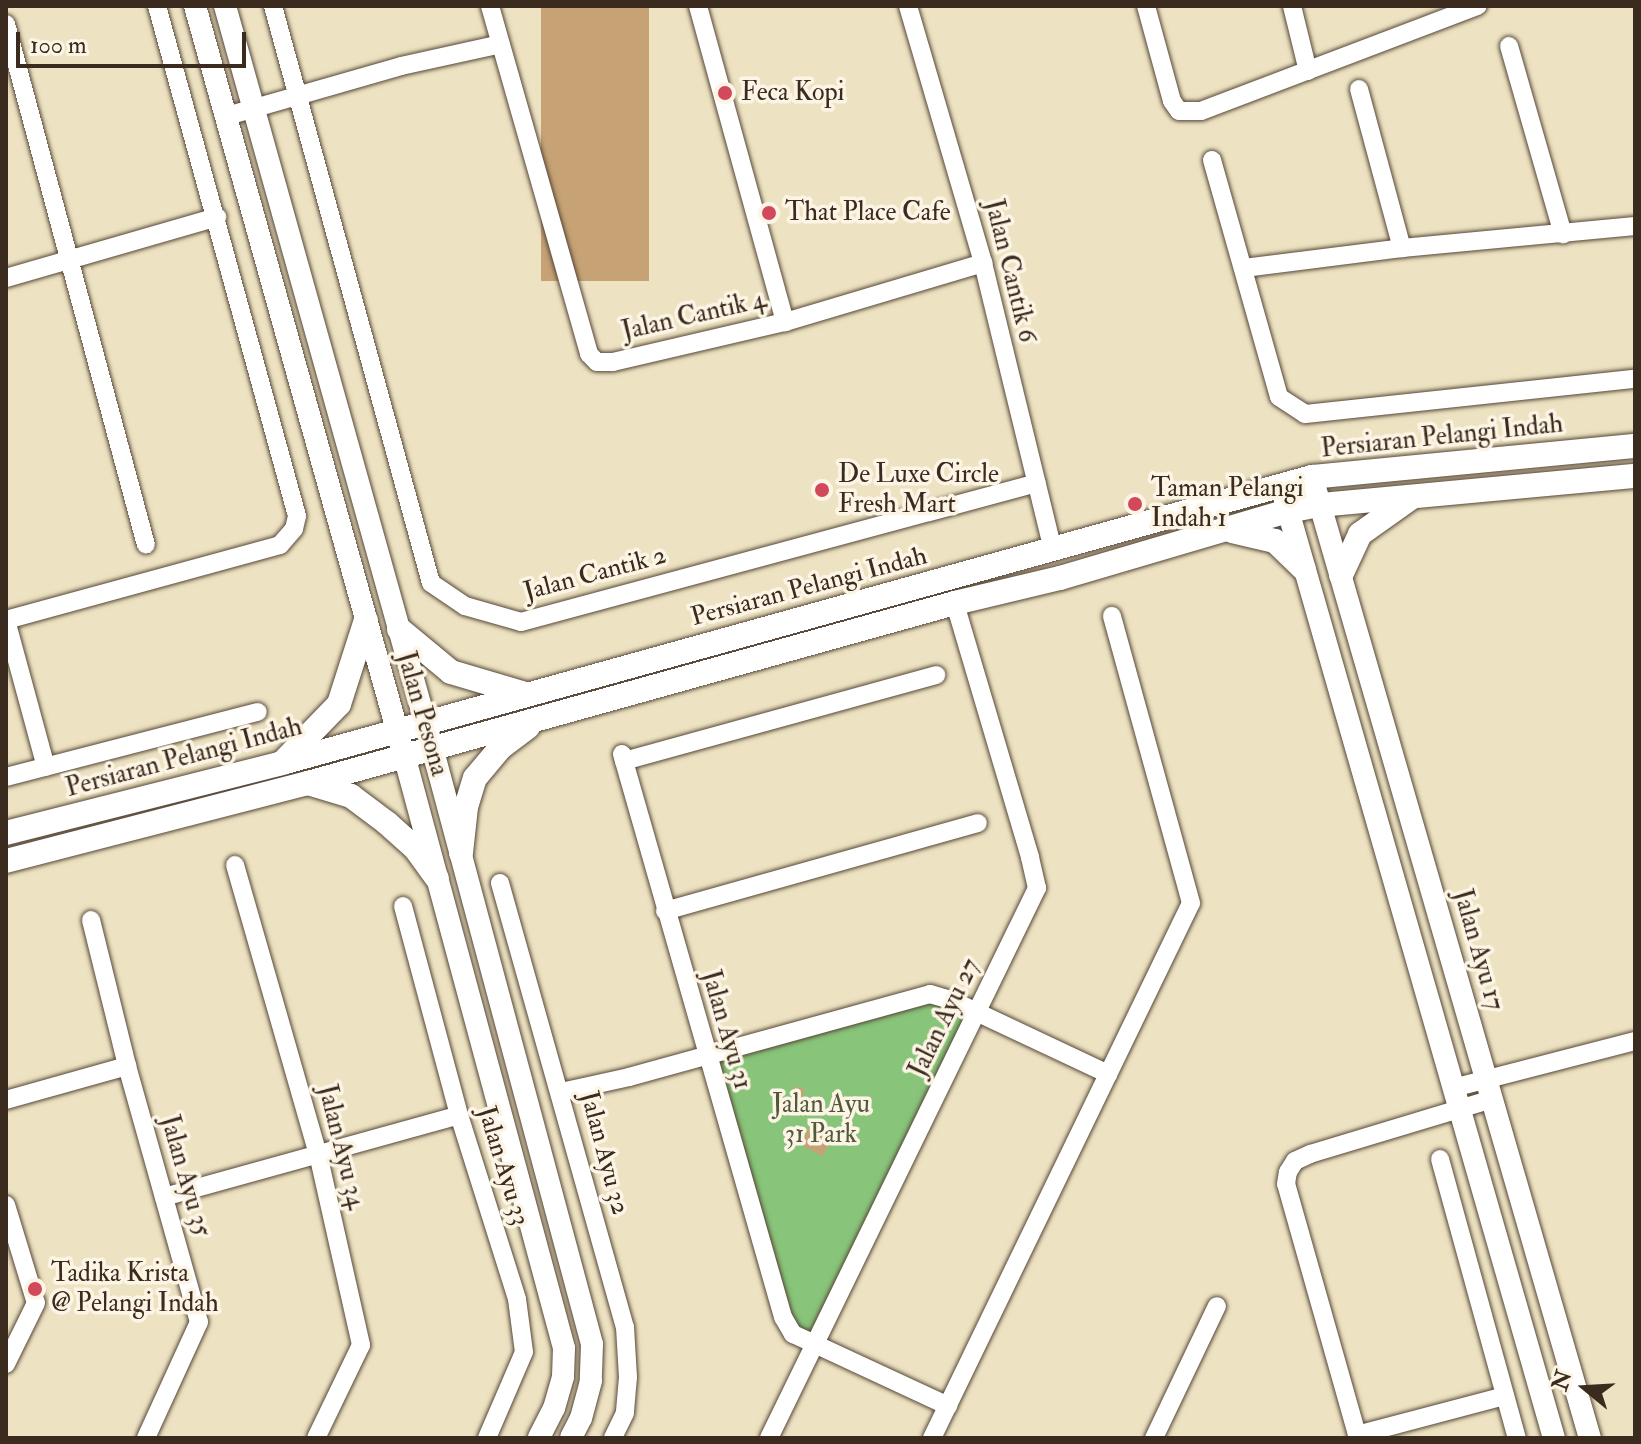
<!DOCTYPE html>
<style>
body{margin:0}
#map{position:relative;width:1641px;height:1444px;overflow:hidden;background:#ede3c2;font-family:"IM FELL Double Pica",serif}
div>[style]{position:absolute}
.green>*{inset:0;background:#88c47a}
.building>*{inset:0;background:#c6a275;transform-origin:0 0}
.roads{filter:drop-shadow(0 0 2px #564637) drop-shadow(0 0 2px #564637)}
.minor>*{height:18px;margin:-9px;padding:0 9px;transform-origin:9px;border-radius:9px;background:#fff}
.tertiary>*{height:22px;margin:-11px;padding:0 11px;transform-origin:11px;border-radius:11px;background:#fff}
.secondary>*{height:24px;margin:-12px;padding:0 12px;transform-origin:12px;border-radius:12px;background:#fff}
.dots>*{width:22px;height:22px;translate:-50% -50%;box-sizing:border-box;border:4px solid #fcf5e5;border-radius:50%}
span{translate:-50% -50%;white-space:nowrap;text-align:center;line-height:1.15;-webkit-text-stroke:7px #fcf5e5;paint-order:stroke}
.poi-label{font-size:26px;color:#3b2a1e}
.left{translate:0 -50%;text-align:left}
.street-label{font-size:26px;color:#3b2a1e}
.park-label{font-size:26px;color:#52583a}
.frame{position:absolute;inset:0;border:8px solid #3b2a1e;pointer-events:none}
.north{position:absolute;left:1545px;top:1348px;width:80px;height:80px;-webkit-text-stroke:6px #fcf5e5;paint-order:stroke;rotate:288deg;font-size:22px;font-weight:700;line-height:32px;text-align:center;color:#3b2a1e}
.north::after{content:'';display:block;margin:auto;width:28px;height:36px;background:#3b2a1e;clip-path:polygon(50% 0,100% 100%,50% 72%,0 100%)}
.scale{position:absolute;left:16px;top:32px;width:230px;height:36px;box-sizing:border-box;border:4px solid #3b2a1e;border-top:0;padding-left:10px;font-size:24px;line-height:28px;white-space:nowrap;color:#3b2a1e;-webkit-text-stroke:6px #fcf5e5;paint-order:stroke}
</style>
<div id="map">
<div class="green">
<i style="clip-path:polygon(927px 1001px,947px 1005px,969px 1016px,809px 1336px,798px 1331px,789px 1314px,713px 1059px)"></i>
</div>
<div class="building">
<i style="left:541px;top:6px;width:108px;height:275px"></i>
<i style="left:795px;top:1086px;width:11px;height:11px;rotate:22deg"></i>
<i style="left:810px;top:1126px;width:25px;height:21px;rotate:27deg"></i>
</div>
<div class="roads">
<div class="minor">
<i style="left:273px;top:6px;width:598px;rotate:74.69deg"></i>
<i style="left:431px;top:583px;width:41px;rotate:34.1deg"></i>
<i style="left:465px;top:606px;width:58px;rotate:15.9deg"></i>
<i style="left:521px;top:622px;width:534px;rotate:-15.08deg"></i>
<i style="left:490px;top:6px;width:362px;rotate:74.1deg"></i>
<i style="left:589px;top:354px;width:11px;rotate:45deg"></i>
<i style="left:597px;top:362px;width:16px"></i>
<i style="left:613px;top:362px;width:177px;rotate:-13.1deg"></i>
<i style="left:785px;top:322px;width:207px;rotate:-16.6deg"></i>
<i style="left:698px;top:6px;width:328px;rotate:74.6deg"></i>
<i style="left:908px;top:6px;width:268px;rotate:73.7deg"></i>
<i style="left:983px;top:263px;width:296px;rotate:76.3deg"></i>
<i style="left:1146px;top:6px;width:98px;rotate:74.7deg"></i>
<i style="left:1172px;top:101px;width:12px;rotate:55deg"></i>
<i style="left:1179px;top:111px;width:22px"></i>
<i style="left:1201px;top:111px;width:296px;rotate:-20.8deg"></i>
<i style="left:1292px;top:6px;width:67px;rotate:76.2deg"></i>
<i style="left:6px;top:24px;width:539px;rotate:74.96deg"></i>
<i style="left:1509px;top:46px;width:196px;rotate:74deg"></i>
<i style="left:1359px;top:89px;width:165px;rotate:74.9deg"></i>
<i style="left:227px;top:116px;width:181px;rotate:-16deg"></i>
<i style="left:401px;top:66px;width:102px;rotate:-12.4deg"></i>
<i style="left:1212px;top:160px;width:246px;rotate:74.2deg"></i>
<i style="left:1279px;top:397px;width:31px;rotate:33deg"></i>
<i style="left:1305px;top:414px;width:332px;rotate:-6.1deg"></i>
<i style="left:1244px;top:268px;width:159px;rotate:-7.2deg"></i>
<i style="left:1402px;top:248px;width:234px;rotate:-5.4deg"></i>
<i style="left:6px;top:278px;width:220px;rotate:-16.1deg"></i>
<i style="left:6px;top:620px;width:284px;rotate:-15.3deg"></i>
<i style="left:280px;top:545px;width:21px;rotate:-49deg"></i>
<i style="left:294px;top:529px;width:13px;rotate:-77deg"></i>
<i style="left:297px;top:516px;width:529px;rotate:-105.35deg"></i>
<i style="left:6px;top:620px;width:152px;rotate:74.8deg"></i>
<i style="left:622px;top:754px;width:586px;rotate:74.04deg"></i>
<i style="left:783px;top:1317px;width:20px;rotate:60deg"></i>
<i style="left:793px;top:1334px;width:171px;rotate:24.9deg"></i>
<i style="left:624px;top:761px;width:324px;rotate:-15.4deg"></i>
<i style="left:6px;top:777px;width:260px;rotate:-14.5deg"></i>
<i style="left:235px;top:865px;width:301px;rotate:74deg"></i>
<i style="left:318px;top:1154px;width:196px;rotate:77.3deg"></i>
<i style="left:361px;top:1345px;width:103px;rotate:115.8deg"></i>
<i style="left:500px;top:883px;width:461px;rotate:74.3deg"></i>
<i style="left:625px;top:1327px;width:50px;rotate:86.6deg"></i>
<i style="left:628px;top:1377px;width:36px;rotate:95deg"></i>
<i style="left:625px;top:1413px;width:28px;rotate:116deg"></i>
<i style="left:403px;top:906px;width:216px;rotate:75deg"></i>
<i style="left:459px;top:1115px;width:193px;rotate:72.5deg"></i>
<i style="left:517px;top:1299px;width:53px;rotate:82.5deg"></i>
<i style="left:524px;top:1352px;width:94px;rotate:113.3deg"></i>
<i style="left:665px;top:911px;width:325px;rotate:-15.7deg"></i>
<i style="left:91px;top:920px;width:150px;rotate:76.1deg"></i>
<i style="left:127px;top:1066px;width:266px;rotate:74.3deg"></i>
<i style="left:199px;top:1322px;width:128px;rotate:114.6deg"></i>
<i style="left:1453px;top:1088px;width:188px;rotate:-14.5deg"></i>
<i style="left:561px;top:1092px;width:70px;rotate:-12.4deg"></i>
<i style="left:629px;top:1077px;width:312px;rotate:-15.4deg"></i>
<i style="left:930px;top:994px;width:22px;rotate:16deg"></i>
<i style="left:951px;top:1000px;width:174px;rotate:25.2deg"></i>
<i style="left:6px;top:1100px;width:126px;rotate:-15.7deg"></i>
<i style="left:1440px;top:1159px;width:289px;rotate:74.6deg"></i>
<i style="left:164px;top:1197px;width:306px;rotate:-15.5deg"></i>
<i style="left:6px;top:1205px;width:102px;rotate:73deg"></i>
<i style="left:36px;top:1303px;width:68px;rotate:116.2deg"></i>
<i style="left:1357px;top:1435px;width:153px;rotate:-14.8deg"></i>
<i style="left:769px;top:1438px;width:612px;rotate:-64.02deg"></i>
<i style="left:1037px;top:888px;width:32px;rotate:-103deg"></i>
<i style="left:1030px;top:857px;width:265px;rotate:-106.5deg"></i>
<i style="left:932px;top:1438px;width:594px;rotate:-64.17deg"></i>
<i style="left:1191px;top:903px;width:298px;rotate:-105.4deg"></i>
<i style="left:1154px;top:1438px;width:146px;rotate:-64.5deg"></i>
<i style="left:1358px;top:1438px;width:264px;rotate:-105.8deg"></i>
<i style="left:1286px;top:1184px;width:12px;rotate:-81deg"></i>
<i style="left:1288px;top:1172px;width:13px;rotate:-58deg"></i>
<i style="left:1295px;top:1161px;width:17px;rotate:-25deg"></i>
<i style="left:1310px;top:1154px;width:190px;rotate:-16.8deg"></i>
</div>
<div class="tertiary">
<i style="left:195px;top:6px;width:778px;rotate:74.41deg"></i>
<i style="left:404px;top:755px;width:614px;rotate:74.9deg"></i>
<i style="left:564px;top:1348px;width:29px;rotate:92deg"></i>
<i style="left:563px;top:1377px;width:32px;rotate:106deg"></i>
<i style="left:554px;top:1408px;width:34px;rotate:117deg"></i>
<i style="left:225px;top:6px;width:769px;rotate:74.39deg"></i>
<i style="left:432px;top:747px;width:618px;rotate:75deg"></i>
<i style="left:592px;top:1344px;width:37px;rotate:92deg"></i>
<i style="left:591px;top:1381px;width:38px;rotate:105deg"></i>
<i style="left:581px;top:1418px;width:22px;rotate:117deg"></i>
<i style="left:1312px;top:477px;width:1000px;rotate:73.87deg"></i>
<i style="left:1283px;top:493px;width:983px;rotate:74deg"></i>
</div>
<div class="secondary">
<i style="left:1232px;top:531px;width:44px;rotate:13.1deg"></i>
<i style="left:1275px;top:541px;width:40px;rotate:44deg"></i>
<i style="left:1341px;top:575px;width:45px;rotate:-65.1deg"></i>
<i style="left:1360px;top:534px;width:64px;rotate:-35.4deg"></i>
<i style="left:399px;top:629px;width:67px;rotate:39.6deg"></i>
<i style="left:451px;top:672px;width:74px;rotate:16.5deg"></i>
<i style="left:284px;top:761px;width:79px;rotate:-46deg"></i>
<i style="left:339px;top:704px;width:88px;rotate:-72.2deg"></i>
<i style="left:308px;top:783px;width:45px;rotate:16.8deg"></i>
<i style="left:351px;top:796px;width:45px;rotate:36.9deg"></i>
<i style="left:387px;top:823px;width:38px;rotate:42deg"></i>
<i style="left:415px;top:848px;width:37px;rotate:54deg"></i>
<i style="left:6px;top:833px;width:285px;rotate:-14.2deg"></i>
<i style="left:282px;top:763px;width:1069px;rotate:-15.52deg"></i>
<i style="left:1312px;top:477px;width:324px;rotate:-5.5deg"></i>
<i style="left:461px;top:853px;width:46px;rotate:-83.8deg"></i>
<i style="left:466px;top:807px;width:30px;rotate:-73deg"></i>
<i style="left:475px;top:778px;width:39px;rotate:-50deg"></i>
<i style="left:500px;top:748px;width:35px;rotate:-37deg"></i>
<i style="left:6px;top:861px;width:312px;rotate:-14.5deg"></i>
<i style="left:308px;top:783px;width:672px;rotate:-15.55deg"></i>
<i style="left:955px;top:603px;width:108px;rotate:-13.4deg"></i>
<i style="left:1060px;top:578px;width:238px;rotate:-16.4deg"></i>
<i style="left:1288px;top:511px;width:33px;rotate:-11deg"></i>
<i style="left:1320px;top:505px;width:316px;rotate:-5.3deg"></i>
</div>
</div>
<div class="dots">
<i style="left:725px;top:93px;background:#d1495b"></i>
<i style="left:769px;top:213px;background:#d1495b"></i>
<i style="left:822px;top:490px;background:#d1495b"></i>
<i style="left:1135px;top:504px;background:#d1495b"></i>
<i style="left:35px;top:1289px;background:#d1495b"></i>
</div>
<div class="poi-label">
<span class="left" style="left:741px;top:93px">Feca Kopi</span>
<span class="left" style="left:785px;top:213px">That Place Cafe</span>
<span class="left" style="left:838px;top:490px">De Luxe Circle<br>Fresh Mart</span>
<span class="left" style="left:1151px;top:504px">Taman Pelangi<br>Indah 1</span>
<span class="left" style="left:51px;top:1289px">Tadika Krista<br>@ Pelangi Indah</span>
</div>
<div class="street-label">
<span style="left:1010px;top:271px;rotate:76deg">Jalan Cantik 6</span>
<span style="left:694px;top:316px;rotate:-13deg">Jalan Cantik 4</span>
<span style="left:1442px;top:437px;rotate:-6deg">Persiaran Pelangi Indah</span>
<span style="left:595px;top:574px;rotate:-15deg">Jalan Cantik 2</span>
<span style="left:809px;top:587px;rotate:-15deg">Persiaran Pelangi Indah</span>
<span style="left:422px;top:714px;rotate:74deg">Jalan Pesona</span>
<span style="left:184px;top:758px;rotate:-15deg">Persiaran Pelangi Indah</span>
<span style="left:1478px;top:950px;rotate:74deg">Jalan Ayu 17</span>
<span style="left:945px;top:1018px;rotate:-64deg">Jalan Ayu 27</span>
<span style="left:726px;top:1030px;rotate:74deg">Jalan Ayu 31</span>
<span style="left:341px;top:1147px;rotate:76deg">Jalan Ayu 34</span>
<span style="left:604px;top:1153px;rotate:75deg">Jalan Ayu 32</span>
<span style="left:503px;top:1166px;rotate:73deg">Jalan Ayu 33</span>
<span style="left:185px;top:1176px;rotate:74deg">Jalan Ayu 35</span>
</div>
<div class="park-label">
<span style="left:821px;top:1120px">Jalan Ayu<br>31 Park</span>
</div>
<div class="frame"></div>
<div class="north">N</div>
<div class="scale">100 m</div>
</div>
